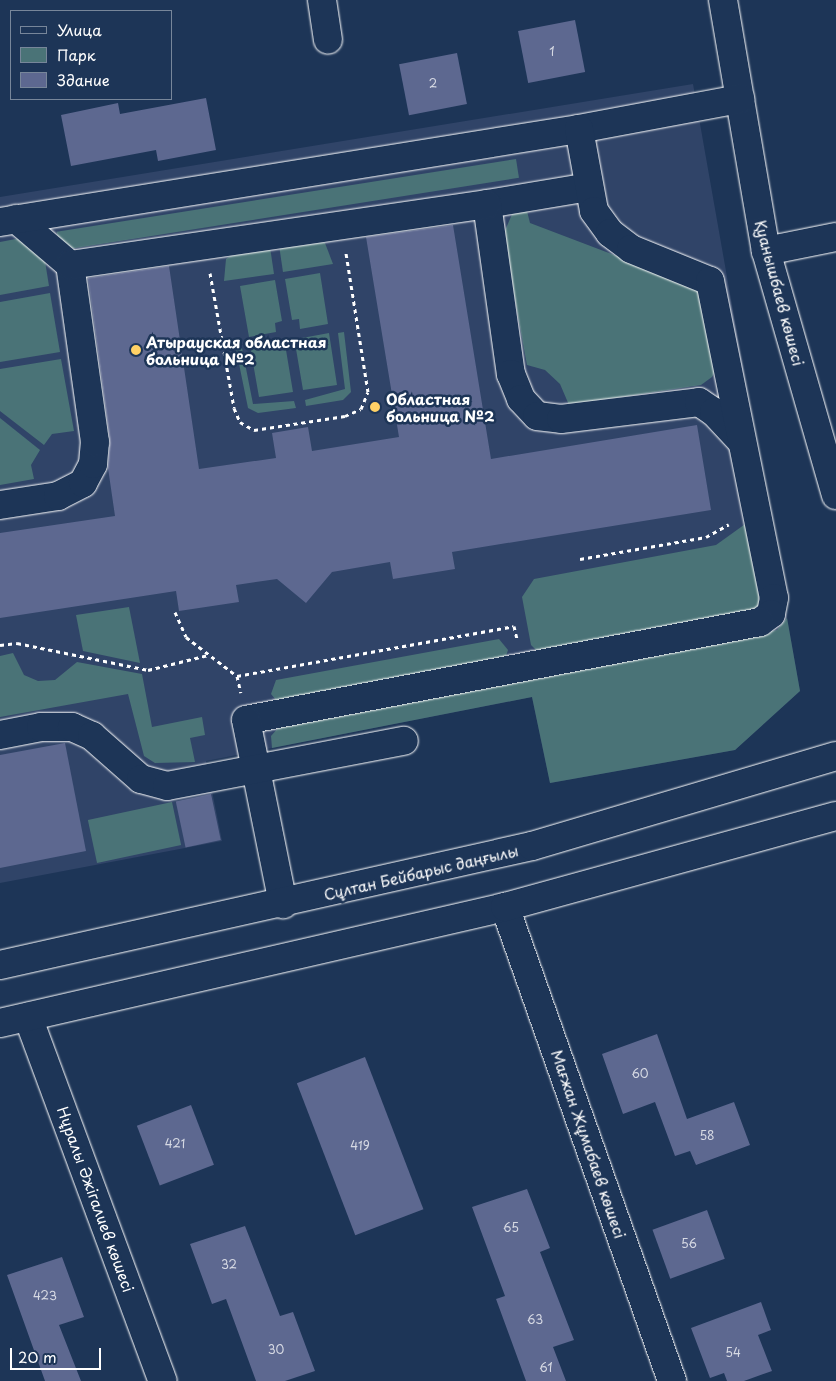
<!DOCTYPE html>
<meta charset="utf-8">
<style>
body{margin:0}
#map{position:relative;width:836px;height:1381px;overflow:hidden;background:#1d3557;font-family:"Playpen Sans",sans-serif}
div>[style]{position:absolute}
.built>*{inset:0;background:#304468}
.green>*{inset:0;background:#4a7377;transform-origin:0 0}
.building>*{inset:0;background:#5d6890;transform-origin:0 0}
.path>*{height:3px;margin-top:-1.5px;transform-origin:0;background:repeating-linear-gradient(90deg,#fff 0 4px,transparent 0 8px)}
.roads{filter:drop-shadow(0 0 1px #fff) drop-shadow(0 0 1px #fff)}
.minor>*{height:28px;margin:-14px;padding:0 14px;transform-origin:14px;border-radius:14px;background:#1d3557}
.major>*{height:28px;margin:-14px;padding:0 14px;transform-origin:14px;border-radius:14px;background:#1d3557}
.dots>*{width:14px;height:14px;translate:-50% -50%;box-sizing:border-box;border:2px solid #1d3557;border-radius:50%}
span{translate:-50% -50%;white-space:nowrap;text-align:center;line-height:1.15;-webkit-text-stroke:5px #1d3557;paint-order:stroke}
.number-label{font-size:12px;color:#d6d9e3}
.number-label span{-webkit-text-stroke-width:0}
.street-label{font-size:15px;color:#fff}
.poi-label{font-size:15px;color:#fff;font-weight:700}
.left{translate:0 -50%;text-align:left}
.legend{position:absolute;left:10px;top:10px;width:162px;height:90px;box-sizing:border-box;background:#1d3557;border:1px solid #77869a;margin:0;padding:6px 9px;list-style:none;font-size:15px;color:#fff}
.legend li{display:flex;align-items:center;gap:10px;height:25px}
.legend b{width:25px;border:1px solid #77869a}
.scale{position:absolute;left:10px;top:1348px;width:91px;height:22px;box-sizing:border-box;border:2px solid #fff;border-top:0;padding-left:6px;font-size:15px;line-height:18px;white-space:nowrap;color:#fff;-webkit-text-stroke:4px #1d3557;paint-order:stroke}
</style>
<div id="map">
<div class="built">
<i style="clip-path:polygon(693px 84px,800px 691px,735px 750px,550px 783px,532px 697px,206px 761px,222px 841px,0 883px,0 197px)"></i>
</div>
<div class="green">
<i style="left:516px;top:159px;width:19px;height:465px;rotate:81deg"></i>
<i style="clip-path:polygon(526px 207px,530px 223px,701px 288px,719px 364px,712px 377px,701px 385px,569px 405px,560px 384px,545px 370px,527px 365px,503px 235px,513px 212px)"></i>
<i style="clip-path:polygon(21px 238px,44px 255px,49px 286px,0 295px,0 242px)"></i>
<i style="clip-path:polygon(313px 239px,325px 243px,333px 264px,283px 272px,279px 245px)"></i>
<i style="clip-path:polygon(270px 247px,274px 274px,224px 281px,226px 259px,236px 252px)"></i>
<i style="clip-path:polygon(320px 273px,328px 324px,300px 329px,299px 319px,292px 320px,285px 279px)"></i>
<i style="clip-path:polygon(275px 280px,282px 321px,275px 323px,276px 332px,249px 337px,240px 286px)"></i>
<i style="clip-path:polygon(50px 293px,60px 352px,0 362px,0 302px)"></i>
<i style="clip-path:polygon(344px 332px,351px 392px,343px 400px,306px 406px,305px 400px,345px 389px,338px 333px)"></i>
<i style="clip-path:polygon(329px 333px,337px 385px,303px 390px,296px 349px,303px 348px,302px 338px)"></i>
<i style="clip-path:polygon(278px 341px,279px 351px,286px 350px,293px 392px,259px 397px,250px 346px)"></i>
<i style="clip-path:polygon(242px 348px,253px 404px,294px 401px,296px 408px,258px 413px,248px 408px,236px 349px)"></i>
<i style="clip-path:polygon(61px 359px,74px 431px,52px 434px,44px 445px,0 411px,0 369px)"></i>
<i style="clip-path:polygon(0 418px,40px 450px,31px 465px,34px 479px,0 485px)"></i>
<i style="clip-path:polygon(748px 522px,762px 598px,759px 609px,539px 653px,531px 645px,522px 597px,534px 579px,716px 545px)"></i>
<i style="clip-path:polygon(129px 607px,140px 663px,83px 651px,76px 615px)"></i>
<i style="clip-path:polygon(787px 618px,800px 691px,735px 750px,550px 783px,532px 697px,272px 748px,271px 736px,278px 728px,777px 630px)"></i>
<i style="clip-path:polygon(499px 639px,508px 650px,504px 662px,280px 705px,271px 694px,276px 680px)"></i>
<i style="clip-path:polygon(13px 653px,24px 675px,38px 681px,55px 680px,77px 662px,142px 674px,152px 727px,202px 717px,205px 735px,190px 738px,195px 762px,155px 763px,144px 756px,128px 694px,0 717px,0 656px)"></i>
<i style="left:172px;top:802px;width:44px;height:86px;rotate:78deg"></i>
</div>
<div class="building">
<i style="left:575px;top:20px;width:53px;height:58px;rotate:79deg"></i>
<i style="left:457px;top:53px;width:52px;height:59px;rotate:79deg"></i>
<i style="clip-path:polygon(206px 98px,216px 150px,158px 161px,156px 150px,71px 166px,61px 115px,118px 103px,120px 114px)"></i>
<i style="clip-path:polygon(453px 225px,491px 459px,697px 425px,711px 510px,452px 552px,455px 569px,393px 579px,390px 562px,332px 572px,306px 603px,277px 579px,236px 585px,239px 602px,179px 611px,176px 591px,0 618px,0 533px,115px 516px,108px 468px,110px 440px,88px 278px,169px 266px,199px 469px,276px 458px,272px 433px,308px 427px,312px 451px,399px 437px,366px 237px)"></i>
<i style="clip-path:polygon(65px 743px,86px 851px,0 868px,0 755px)"></i>
<i style="left:211px;top:794px;width:47px;height:36px;rotate:78deg"></i>
<i style="clip-path:polygon(657px 1034px,687px 1119px,734px 1102px,750px 1145px,696px 1165px,690px 1151px,675px 1156px,655px 1102px,623px 1114px,602px 1054px)"></i>
<i style="left:365px;top:1057px;width:163px;height:73px;rotate:69deg"></i>
<i style="left:191px;top:1105px;width:64px;height:58px;rotate:69deg"></i>
<i style="clip-path:polygon(527px 1189px,550px 1248px,540px 1252px,574px 1340px,553px 1347px,566px 1381px,526px 1381px,496px 1299px,505px 1296px,472px 1207px)"></i>
<i style="left:707px;top:1210px;width:52px;height:58px;rotate:70deg"></i>
<i style="clip-path:polygon(245px 1226px,280px 1316px,293px 1312px,315px 1371px,285px 1381px,256px 1381px,226px 1299px,212px 1304px,190px 1244px)"></i>
<i style="clip-path:polygon(62px 1257px,84px 1317px,59px 1325px,81px 1381px,45px 1381px,7px 1275px)"></i>
<i style="clip-path:polygon(761px 1302px,771px 1330px,758px 1335px,772px 1371px,744px 1381px,727px 1381px,724px 1373px,710px 1378px,691px 1328px)"></i>
</div>
<div class="path">
<i style="left:210px;top:273px;width:137px;rotate:79.9deg"></i>
<i style="left:234px;top:408px;width:15px;rotate:67deg"></i>
<i style="left:240px;top:422px;width:16px;rotate:30deg"></i>
<i style="left:254px;top:430px;width:92px;rotate:-8.7deg"></i>
<i style="left:345px;top:416px;width:17px;rotate:-24deg"></i>
<i style="left:361px;top:409px;width:18px;rotate:-68deg"></i>
<i style="left:368px;top:392px;width:141px;rotate:-99deg"></i>
<i style="left:580px;top:559px;width:128px;rotate:-9.9deg"></i>
<i style="left:706px;top:537px;width:26px;rotate:-29deg"></i>
<i style="left:175px;top:612px;width:27px;rotate:66deg"></i>
<i style="left:186px;top:637px;width:64px;rotate:37.4deg"></i>
<i style="left:237px;top:676px;width:17px;rotate:77deg"></i>
<i style="left:0;top:645px;width:17px;rotate:-7deg"></i>
<i style="left:17px;top:643px;width:134px;rotate:11.6deg"></i>
<i style="left:148px;top:670px;width:62px;rotate:-14deg"></i>
<i style="left:237px;top:676px;width:281px;rotate:-10.2deg"></i>
<i style="left:514px;top:626px;width:13px;rotate:77deg"></i>
</div>
<div class="roads">
<div class="minor">
<i style="left:322px;top:0;width:40px;rotate:81.5deg"></i>
<i style="left:723px;top:0;width:255px;rotate:80.3deg"></i>
<i style="left:766px;top:251px;width:254px;rotate:74deg"></i>
<i style="left:579px;top:129px;width:164px;rotate:-10.6deg"></i>
<i style="left:589px;top:187px;width:103px;rotate:170.5deg"></i>
<i style="left:487px;top:204px;width:172px;rotate:82deg"></i>
<i style="left:511px;top:374px;width:27px;rotate:68deg"></i>
<i style="left:521px;top:399px;width:23px;rotate:47deg"></i>
<i style="left:537px;top:416px;width:24px;rotate:7deg"></i>
<i style="left:561px;top:419px;width:139px;rotate:-7deg"></i>
<i style="left:699px;top:402px;width:18px;rotate:34deg"></i>
<i style="left:714px;top:412px;width:40px;rotate:47deg"></i>
<i style="left:16px;top:219px;width:71px;rotate:40.4deg"></i>
<i style="left:0;top:222px;width:586px;rotate:-9.13deg"></i>
<i style="left:579px;top:129px;width:83px;rotate:79.6deg"></i>
<i style="left:594px;top:211px;width:27px;rotate:54deg"></i>
<i style="left:610px;top:233px;width:26px;rotate:37deg"></i>
<i style="left:631px;top:249px;width:85px;rotate:22.1deg"></i>
<i style="left:710px;top:281px;width:323px;rotate:78.6deg"></i>
<i style="left:774px;top:598px;width:16px;rotate:101deg"></i>
<i style="left:771px;top:614px;width:14px;rotate:144deg"></i>
<i style="left:760px;top:622px;width:523px;rotate:169.21deg"></i>
<i style="left:246px;top:720px;width:188px;rotate:78.6deg"></i>
<i style="left:766px;top:251px;width:71px;rotate:-11.3deg"></i>
<i style="left:0;top:505px;width:59px;rotate:-8.8deg"></i>
<i style="left:58px;top:496px;width:28px;rotate:-27deg"></i>
<i style="left:83px;top:483px;width:21px;rotate:-62deg"></i>
<i style="left:93px;top:464px;width:22px;rotate:-85deg"></i>
<i style="left:95px;top:442px;width:179px;rotate:-98deg"></i>
<i style="left:70px;top:265px;width:421px;rotate:-8.3deg"></i>
<i style="left:0;top:735px;width:42px;rotate:-11deg"></i>
<i style="left:41px;top:727px;width:31px"></i>
<i style="left:72px;top:727px;width:22px;rotate:24deg"></i>
<i style="left:92px;top:736px;width:65px;rotate:41.3deg"></i>
<i style="left:141px;top:779px;width:27px;rotate:15deg"></i>
<i style="left:167px;top:786px;width:241px;rotate:-10.8deg"></i>
<i style="left:505px;top:907px;width:503px;rotate:70.59deg"></i>
<i style="left:28px;top:1017px;width:388px;rotate:69.7deg"></i>
</div>
<div class="major">
<i style="left:0;top:965px;width:545px;rotate:-12.61deg"></i>
<i style="left:532px;top:846px;width:317px;rotate:-16.5deg"></i>
<i style="left:0;top:1023px;width:518px;rotate:-12.94deg"></i>
<i style="left:505px;top:907px;width:343px;rotate:-15.4deg"></i>
</div>
</div>
<div class="dots">
<i style="left:136px;top:350px;background:#ffd166"></i>
<i style="left:375px;top:407px;background:#ffd166"></i>
</div>
<div class="number-label">
<span style="left:552px;top:52px">1</span>
<span style="left:433px;top:84px">2</span>
<span style="left:640px;top:1074px">60</span>
<span style="left:707px;top:1136px">58</span>
<span style="left:175px;top:1144px">421</span>
<span style="left:360px;top:1146px">419</span>
<span style="left:511px;top:1228px">65</span>
<span style="left:689px;top:1244px">56</span>
<span style="left:229px;top:1265px">32</span>
<span style="left:45px;top:1296px">423</span>
<span style="left:535px;top:1320px">63</span>
<span style="left:276px;top:1350px">30</span>
<span style="left:733px;top:1353px">54</span>
<span style="left:546px;top:1368px">61</span>
</div>
<div class="street-label">
<span style="left:780px;top:293px;rotate:75deg">Қуанышбаев көшесі</span>
<span style="left:421px;top:872px;rotate:-13deg">Сұлтан Бейбарыс даңғылы</span>
<span style="left:589px;top:1144px;rotate:71deg">Мағжан Жұмабаев көшесі</span>
<span style="left:96px;top:1199px;rotate:70deg">Нұралы Әжiгалиев көшесi</span>
</div>
<div class="poi-label">
<span class="left" style="left:146px;top:350px">Атырауская областная<br>больница №2</span>
<span class="left" style="left:386px;top:407px">Областная<br>больница №2</span>
</div>
<ul class="legend">
<li><b style="height:6px;background:#1d3557"></b>Улица</li>
<li><b style="height:14px;background:#4a7377"></b>Парк</li>
<li><b style="height:14px;background:#5d6890"></b>Здание</li>
</ul>
<div class="scale">20 m</div>
</div>
